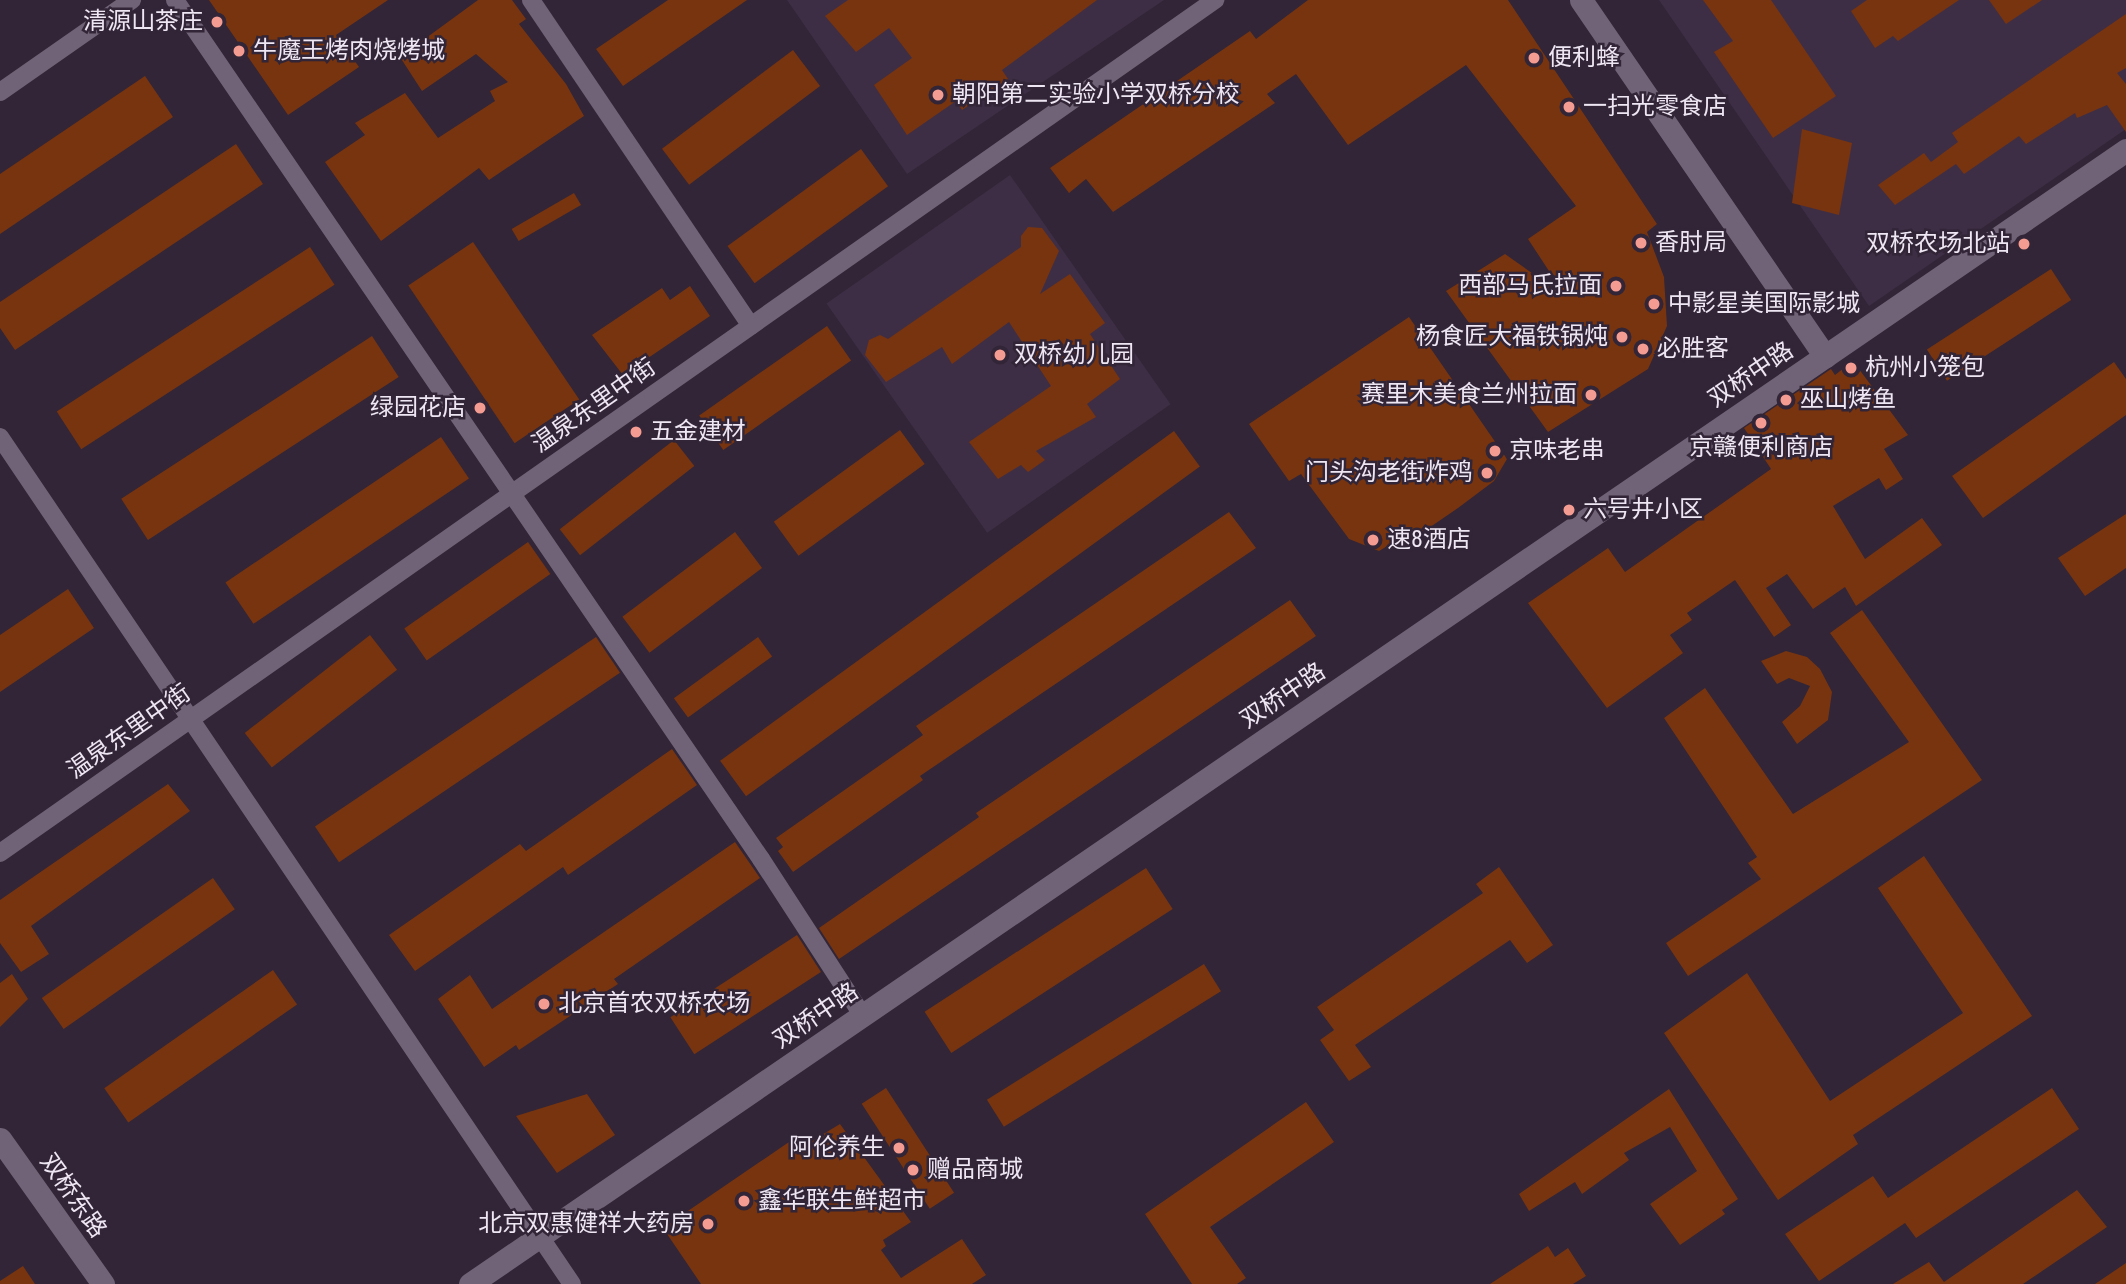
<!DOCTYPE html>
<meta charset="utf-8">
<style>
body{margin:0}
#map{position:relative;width:2126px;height:1284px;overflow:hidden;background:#312537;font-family:"Roboto Condensed","Noto Sans SC",sans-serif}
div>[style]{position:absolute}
.built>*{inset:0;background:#3e2e45;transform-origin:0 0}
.building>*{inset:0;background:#77340f;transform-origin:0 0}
.minor>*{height:18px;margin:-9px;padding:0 9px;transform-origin:9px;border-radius:9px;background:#716377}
.tertiary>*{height:23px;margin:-11.5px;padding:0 11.5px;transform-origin:11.5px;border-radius:11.5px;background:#716377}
.dots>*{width:19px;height:19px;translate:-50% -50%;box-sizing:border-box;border:4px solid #312537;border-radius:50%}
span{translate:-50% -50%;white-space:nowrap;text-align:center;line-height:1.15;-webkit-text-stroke:5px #312537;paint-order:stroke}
.poi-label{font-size:24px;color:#eee6f2}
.right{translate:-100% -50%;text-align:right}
.left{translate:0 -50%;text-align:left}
.street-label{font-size:24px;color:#eee6f2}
</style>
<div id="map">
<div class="built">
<i style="clip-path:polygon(787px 0,1164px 0,907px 174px)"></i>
<i style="clip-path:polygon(1659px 0,2126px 0,2126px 129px,1869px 306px)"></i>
<i style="left:1010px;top:175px;width:280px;height:224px;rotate:55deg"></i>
</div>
<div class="building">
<i style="clip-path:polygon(209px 0,388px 0,336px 35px,359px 67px,288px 115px)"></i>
<i style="clip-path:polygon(478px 0,512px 0,526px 19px,519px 24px,566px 84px,584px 116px,489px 180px,479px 168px,381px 241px,325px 162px,365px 135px,355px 123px,405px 93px,438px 138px,495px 101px,490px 91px,508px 82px,476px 54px,422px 91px,400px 57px)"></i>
<i style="clip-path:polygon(668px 0,747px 0,623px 86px,596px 49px)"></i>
<i style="clip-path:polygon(848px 0,1097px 0,1002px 70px,1008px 79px,962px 110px,956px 101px,907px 135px,874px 85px,912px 58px,889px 28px,856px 52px,825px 16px)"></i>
<i style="clip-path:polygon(1308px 0,1508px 0,1657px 224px,1647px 232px,1664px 277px,1667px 326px,1648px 369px,1548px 432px,1446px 291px,1505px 254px,1566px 297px,1528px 239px,1576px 206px,1466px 65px,1348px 145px,1296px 74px,1267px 94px,1275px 103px,1113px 212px,1086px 179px,1069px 193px,1050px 168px,1250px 31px,1256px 39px)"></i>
<i style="clip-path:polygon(1703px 0,1771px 0,1836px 96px,1773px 138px,1714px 52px,1733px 41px)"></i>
<i style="clip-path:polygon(1867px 0,1959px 0,1898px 41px,1893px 36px,1875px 48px,1851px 11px)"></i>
<i style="clip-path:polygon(1989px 0,2042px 0,2006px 24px)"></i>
<i style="clip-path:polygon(2126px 14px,2126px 68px,2117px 73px,2126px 84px,2126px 132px,2107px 105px,2077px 118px,2075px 113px,2026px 144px,2019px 136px,1964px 174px,1956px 164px,1895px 205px,1878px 185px,1924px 153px,1931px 162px,1958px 142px,1952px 133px)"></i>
<i style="left:793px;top:50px;width:45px;height:164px;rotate:53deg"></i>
<i style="clip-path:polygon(145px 76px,173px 117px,0 234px,0 174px)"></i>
<i style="clip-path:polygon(1802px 129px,1852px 143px,1839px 215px,1792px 203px)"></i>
<i style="clip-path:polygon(236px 144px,263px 184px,15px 350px,0 328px,0 302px)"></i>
<i style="left:861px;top:149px;width:46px;height:165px;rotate:54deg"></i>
<i style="left:574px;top:193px;width:14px;height:72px;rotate:60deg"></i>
<i style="clip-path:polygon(1028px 227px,1042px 228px,1059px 251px,1040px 294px,1070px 274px,1105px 323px,1090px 334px,1120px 379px,1087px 404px,1096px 417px,1036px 451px,1045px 460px,1028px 472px,1021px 465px,998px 479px,969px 442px,1051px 386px,1009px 322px,952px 364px,942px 347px,886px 382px,865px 355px,869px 340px,880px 335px,888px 339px,1021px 247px,1021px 236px)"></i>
<i style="left:473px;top:242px;width:190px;height:78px;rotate:56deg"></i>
<i style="left:310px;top:247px;width:45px;height:302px;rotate:57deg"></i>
<i style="left:2051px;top:269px;width:37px;height:148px;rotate:57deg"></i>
<i style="clip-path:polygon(690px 286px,710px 316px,623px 375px,592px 335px,662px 288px,670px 300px)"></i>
<i style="clip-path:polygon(1409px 317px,1507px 459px,1494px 481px,1458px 508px,1404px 545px,1401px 538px,1379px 551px,1349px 539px,1301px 474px,1289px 481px,1249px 424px)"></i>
<i style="left:827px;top:326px;width:42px;height:156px;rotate:55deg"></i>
<i style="left:372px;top:336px;width:49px;height:299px;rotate:57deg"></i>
<i style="clip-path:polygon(1853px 361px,1908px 435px,1884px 449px,1903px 479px,1886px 490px,1879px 478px,1833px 506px,1865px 559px,1922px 518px,1942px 545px,1856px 606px,1845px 587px,1813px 609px,1787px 574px,1766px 588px,1791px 625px,1774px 637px,1735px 580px,1687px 613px,1692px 620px,1670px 635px,1683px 653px,1607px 708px,1528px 603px,1608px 548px,1625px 572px,1771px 469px,1744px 428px,1831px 369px,1835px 375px)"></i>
<i style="clip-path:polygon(2114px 362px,2126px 379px,2126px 415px,1983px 518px,1952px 476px)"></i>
<i style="left:900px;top:430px;width:42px;height:156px;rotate:54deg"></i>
<i style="left:1174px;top:431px;width:44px;height:561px;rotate:54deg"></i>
<i style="left:441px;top:437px;width:50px;height:260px;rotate:56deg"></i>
<i style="left:674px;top:440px;width:33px;height:145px;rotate:52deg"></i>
<i style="clip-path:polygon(1229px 512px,1256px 548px,920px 776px,923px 780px,793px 872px,778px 851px,783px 847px,776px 838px,923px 735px,916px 726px)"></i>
<i style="clip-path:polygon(2126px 514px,2126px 568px,2085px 596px,2058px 558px)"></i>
<i style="left:735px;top:532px;width:45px;height:141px;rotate:53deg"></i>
<i style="left:528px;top:542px;width:39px;height:151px;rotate:55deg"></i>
<i style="clip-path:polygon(68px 589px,94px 628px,0 692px,0 635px)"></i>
<i style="clip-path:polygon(1290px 600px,1316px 636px,839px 959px,819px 928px,979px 817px,976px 813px)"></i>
<i style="clip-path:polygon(1862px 610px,1982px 780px,1688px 976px,1666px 943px,1761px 879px,1748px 863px,1757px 857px,1664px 718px,1705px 688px,1793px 814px,1909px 742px,1830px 633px)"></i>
<i style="left:370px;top:635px;width:44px;height:159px;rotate:52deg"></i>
<i style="left:596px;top:637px;width:43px;height:339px;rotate:56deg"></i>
<i style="left:758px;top:637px;width:24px;height:104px;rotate:54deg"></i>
<i style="clip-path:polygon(1786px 651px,1807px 657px,1820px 669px,1832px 692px,1828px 720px,1797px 744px,1782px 722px,1800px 706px,1810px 686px,1789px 678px,1777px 684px,1761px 661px)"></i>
<i style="clip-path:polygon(672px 749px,697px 785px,568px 875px,563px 867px,415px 971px,389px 935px,520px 844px,526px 851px)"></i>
<i style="clip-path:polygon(168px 784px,190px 811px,31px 926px,49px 954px,21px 972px,0 943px,0 900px)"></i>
<i style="clip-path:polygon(735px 842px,760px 878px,614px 979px,618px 984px,519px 1050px,516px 1045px,484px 1067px,438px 999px,470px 975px,492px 1009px)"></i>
<i style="clip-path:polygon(1924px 856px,2032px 1016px,1853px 1135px,1858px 1144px,1778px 1200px,1664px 1033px,1747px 973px,1830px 1101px,1963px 1013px,1878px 888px)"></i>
<i style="clip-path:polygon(1499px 867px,1553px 945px,1527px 963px,1510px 940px,1355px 1045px,1371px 1067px,1349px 1081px,1320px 1040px,1334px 1030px,1317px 1007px,1483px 893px,1476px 884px)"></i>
<i style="left:1146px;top:868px;width:49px;height:264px;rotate:57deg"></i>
<i style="left:213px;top:878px;width:38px;height:209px;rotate:55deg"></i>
<i style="left:797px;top:935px;width:44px;height:151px;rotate:57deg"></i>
<i style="left:1204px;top:964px;width:32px;height:256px;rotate:58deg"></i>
<i style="left:273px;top:970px;width:42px;height:206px;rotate:55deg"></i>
<i style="clip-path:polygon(12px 974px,28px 999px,0 1027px,0 983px)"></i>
<i style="left:886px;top:1088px;width:125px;height:29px;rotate:57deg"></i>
<i style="clip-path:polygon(2052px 1088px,2079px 1129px,1916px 1238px,1905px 1223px,1819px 1281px,1785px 1234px,1873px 1176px,1888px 1198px)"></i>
<i style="clip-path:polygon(1669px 1089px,1738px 1199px,1722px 1210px,1725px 1214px,1680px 1245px,1650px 1204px,1697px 1171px,1670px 1127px,1624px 1153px,1629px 1160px,1582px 1194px,1575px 1182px,1529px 1211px,1519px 1194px)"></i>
<i style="clip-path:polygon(587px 1094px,615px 1135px,557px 1173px,516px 1116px)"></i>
<i style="clip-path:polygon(1306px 1102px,1334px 1142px,1210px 1227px,1246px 1278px,1237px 1284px,1192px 1284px,1145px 1214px)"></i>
<i style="clip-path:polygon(840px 1124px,911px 1222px,883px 1240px,886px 1246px,881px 1250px,901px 1278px,962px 1239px,986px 1275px,972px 1284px,701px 1284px,663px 1228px,789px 1142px,795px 1151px)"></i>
<i style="clip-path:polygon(2077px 1190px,2107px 1227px,2023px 1284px,1893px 1284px,1929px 1262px,1944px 1282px)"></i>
<i style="clip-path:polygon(1548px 1246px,1555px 1257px,1568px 1248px,1586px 1276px,1573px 1284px,1490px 1284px)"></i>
<i style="clip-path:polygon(2126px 1263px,2126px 1284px,2095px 1284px)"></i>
<i style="clip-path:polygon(23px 1266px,35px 1284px,0 1284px,0 1281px)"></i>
</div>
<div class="minor">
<i style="left:175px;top:0;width:1040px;rotate:55.7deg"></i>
<i style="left:761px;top:859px;width:187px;rotate:57deg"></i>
<i style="left:531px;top:0;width:393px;rotate:56deg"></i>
<i style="left:0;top:92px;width:161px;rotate:-34.9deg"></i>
<i style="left:0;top:437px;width:1022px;rotate:55.97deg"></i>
<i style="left:0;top:853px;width:1485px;rotate:-35.07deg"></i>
</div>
<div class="tertiary">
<i style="left:1581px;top:0;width:432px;rotate:55.6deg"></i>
<i style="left:0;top:1139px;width:178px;rotate:54.6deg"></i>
<i style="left:470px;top:1284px;width:2007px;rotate:-34.4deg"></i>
</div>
<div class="dots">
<i style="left:217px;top:22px;background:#f59c92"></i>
<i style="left:239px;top:51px;background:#f59c92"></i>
<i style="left:1534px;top:58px;background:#f59c92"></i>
<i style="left:938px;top:95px;background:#f59c92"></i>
<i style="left:1569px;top:107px;background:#f59c92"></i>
<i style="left:1641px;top:243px;background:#f59c92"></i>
<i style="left:2024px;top:244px;background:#f59c92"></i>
<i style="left:1616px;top:286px;background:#f59c92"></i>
<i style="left:1654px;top:304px;background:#f59c92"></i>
<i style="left:1622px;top:337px;background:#f59c92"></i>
<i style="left:1643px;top:349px;background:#f59c92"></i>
<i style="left:1000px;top:355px;background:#f59c92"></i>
<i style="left:1851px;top:368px;background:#f59c92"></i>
<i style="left:1591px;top:395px;background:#f59c92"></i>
<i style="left:1786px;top:400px;background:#f59c92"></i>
<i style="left:480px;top:408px;background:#f59c92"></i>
<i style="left:1761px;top:423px;background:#f59c92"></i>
<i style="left:636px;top:432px;background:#f59c92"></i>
<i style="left:1495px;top:451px;background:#f59c92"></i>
<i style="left:1487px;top:473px;background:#f59c92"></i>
<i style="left:1569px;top:510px;background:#f59c92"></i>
<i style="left:1373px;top:540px;background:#f59c92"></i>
<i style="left:544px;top:1004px;background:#f59c92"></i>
<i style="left:899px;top:1148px;background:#f59c92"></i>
<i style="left:913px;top:1170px;background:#f59c92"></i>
<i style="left:744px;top:1201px;background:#f59c92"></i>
<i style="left:708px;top:1224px;background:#f59c92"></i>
</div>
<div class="poi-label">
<span class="right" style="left:203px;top:22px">清源山茶庄</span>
<span class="left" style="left:253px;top:51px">牛魔王烤肉烧烤城</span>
<span class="left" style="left:1548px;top:58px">便利蜂</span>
<span class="left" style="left:952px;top:95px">朝阳第二实验小学双桥分校</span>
<span class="left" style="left:1583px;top:107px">一扫光零食店</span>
<span class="left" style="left:1655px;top:243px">香肘局</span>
<span class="right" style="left:2010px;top:244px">双桥农场北站</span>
<span class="right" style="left:1602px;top:286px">西部马氏拉面</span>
<span class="left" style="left:1668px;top:304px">中影星美国际影城</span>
<span class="right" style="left:1608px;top:337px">杨食匠大福铁锅炖</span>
<span class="left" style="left:1657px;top:349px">必胜客</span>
<span class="left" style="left:1014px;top:355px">双桥幼儿园</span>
<span class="left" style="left:1865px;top:368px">杭州小笼包</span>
<span class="right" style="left:1577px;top:395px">赛里木美食兰州拉面</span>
<span class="left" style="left:1800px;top:400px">巫山烤鱼</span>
<span class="right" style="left:466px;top:408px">绿园花店</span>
<span class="left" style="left:650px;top:432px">五金建材</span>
<span style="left:1761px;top:448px">京赣便利商店</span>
<span class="left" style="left:1509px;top:451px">京味老串</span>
<span class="right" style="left:1473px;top:473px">门头沟老街炸鸡</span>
<span class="left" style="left:1583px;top:510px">六号井小区</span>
<span class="left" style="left:1387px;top:540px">速8酒店</span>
<span class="left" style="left:558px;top:1004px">北京首农双桥农场</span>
<span class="right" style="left:885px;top:1148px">阿伦养生</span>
<span class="left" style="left:927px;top:1170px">赠品商城</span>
<span class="left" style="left:758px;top:1201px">鑫华联生鲜超市</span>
<span class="right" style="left:694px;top:1224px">北京双惠健祥大药房</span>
</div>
<div class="street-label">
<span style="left:1751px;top:375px;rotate:-34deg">双桥中路</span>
<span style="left:594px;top:406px;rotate:-35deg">温泉东里中街</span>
<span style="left:1283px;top:696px;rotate:-34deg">双桥中路</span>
<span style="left:129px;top:732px;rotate:-35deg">温泉东里中街</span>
<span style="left:816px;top:1016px;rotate:-34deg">双桥中路</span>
<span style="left:73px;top:1196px;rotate:55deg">双桥东路</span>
</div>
</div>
